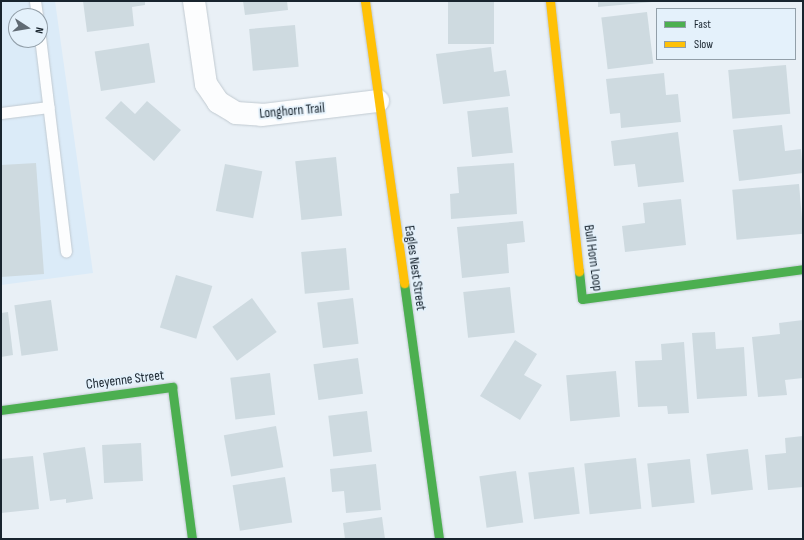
<!DOCTYPE html>
<style>
body{margin:0}
#map{position:relative;width:804px;height:540px;overflow:hidden;background:#e9f0f6;font-family:"Sofia Sans Condensed",sans-serif}
div>[style]{position:absolute}
.built>*{inset:0;background:#dbebf8}
.building>*{inset:0;background:#cedae0;transform-origin:0 0}
.roads{filter:drop-shadow(0 0 1px #c1cad1) drop-shadow(0 0 1px #c1cad1)}
.lane>*{height:11px;margin:-5.5px;padding:0 5.5px;transform-origin:5.5px;border-radius:5.5px;background:#fcfdfe}
.street>*{height:22px;margin:-11px;padding:0 11px;transform-origin:11px;border-radius:11px;background:#fcfdfe}
.fast>*{height:9px;margin:-4.5px;padding:0 4.5px;transform-origin:4.5px;border-radius:4.5px;background:#4caf50}
.slow>*{height:9px;margin:-4.5px;padding:0 4.5px;transform-origin:4.5px;border-radius:4.5px;background:#ffc107}
span{translate:-50% -50%;white-space:nowrap;text-align:center;line-height:1.15;-webkit-text-stroke:3.5px #e4f1fb;paint-order:stroke}
.street-label{font-size:14px;color:#18242e}
.frame{position:absolute;inset:0;border:2px solid #18242e;pointer-events:none}
.legend{position:absolute;left:656px;top:8px;width:140px;height:52px;box-sizing:border-box;background:#e4f1fb;border:1px solid #929fa9;margin:0;padding:5px 7px;list-style:none;font-size:12px;color:#18242e}
.legend li{display:flex;align-items:center;gap:8px;height:20px}
.legend b{width:20px;border:1px solid #929fa9}
.north{position:absolute;left:8px;top:8px;width:40px;height:40px;box-sizing:border-box;background:#e4f1fb;border:1px solid #929fa9;border-radius:50%;rotate:102deg;font-size:11px;font-weight:700;line-height:16px;text-align:center;color:#18242e}
.north::after{content:'';display:block;margin:auto;width:14px;height:18px;background:#616b74;clip-path:polygon(50% 0,100% 100%,50% 72%,0 100%)}
</style>
<div id="map">
<div class="built">
<i style="clip-path:polygon(evenodd,1px 1px,55px 1px,93px 273px,1px 285px,1px 1px,16px 16px,40px 16px,40px 40px,16px 40px,16px 16px)"></i>
</div>
<div class="building">
<i style="clip-path:polygon(83px 1px,145px 1px,145px 5px,132px 7px,134px 26px,87px 32px)"></i>
<i style="clip-path:polygon(243px 1px,287px 1px,288px 10px,245px 15px)"></i>
<i style="left:448px;top:1px;width:46px;height:43px"></i>
<i style="clip-path:polygon(598px 1px,652px 1px,652px 2px,598px 7px)"></i>
<i style="left:647px;top:12px;width:52px;height:46px;rotate:83deg"></i>
<i style="left:295px;top:25px;width:42px;height:46px;rotate:85deg"></i>
<i style="left:149px;top:43px;width:40px;height:55px;rotate:81deg"></i>
<i style="clip-path:polygon(491px 47px,494px 72px,506px 70px,510px 96px,443px 104px,436px 54px)"></i>
<i style="left:786px;top:65px;width:49px;height:58px;rotate:85deg"></i>
<i style="clip-path:polygon(664px 73px,666px 95px,678px 94px,681px 122px,621px 128px,620px 113px,610px 114px,606px 79px)"></i>
<i style="clip-path:polygon(121px 101px,135px 114px,147px 101px,181px 130px,154px 161px,105px 118px)"></i>
<i style="left:508px;top:107px;width:46px;height:41px;rotate:84deg"></i>
<i style="clip-path:polygon(782px 125px,785px 151px,801px 149px,803px 173px,739px 181px,733px 130px)"></i>
<i style="clip-path:polygon(678px 132px,684px 182px,638px 187px,635px 164px,614px 166px,611px 141px)"></i>
<i style="left:336px;top:157px;width:59px;height:41px;rotate:84deg"></i>
<i style="clip-path:polygon(36px 163px,44px 274px,1px 277px,1px 165px)"></i>
<i style="clip-path:polygon(514px 163px,517px 214px,451px 219px,450px 194px,459px 193px,457px 167px)"></i>
<i style="left:225px;top:164px;width:38px;height:48px;rotate:11deg"></i>
<i style="left:799px;top:184px;width:50px;height:67px;rotate:85deg"></i>
<i style="clip-path:polygon(681px 199px,686px 245px,625px 252px,622px 226px,645px 223px,643px 203px)"></i>
<i style="clip-path:polygon(523px 221px,525px 242px,507px 244px,509px 273px,462px 278px,457px 227px)"></i>
<i style="left:346px;top:248px;width:42px;height:45px;rotate:85deg"></i>
<i style="left:176px;top:275px;width:38px;height:55px;rotate:17deg"></i>
<i style="left:510px;top:287px;width:46px;height:47px;rotate:84deg"></i>
<i style="left:252px;top:298px;width:42px;height:49px;rotate:54deg"></i>
<i style="left:353px;top:298px;width:46px;height:36px;rotate:83deg"></i>
<i style="left:51px;top:300px;width:51px;height:37px;rotate:82deg"></i>
<i style="clip-path:polygon(8px 312px,13px 355px,1px 357px,1px 313px)"></i>
<i style="clip-path:polygon(803px 320px,803px 378px,785px 380px,787px 395px,758px 397px,752px 337px,780px 334px,779px 323px)"></i>
<i style="clip-path:polygon(715px 332px,716px 349px,744px 347px,747px 396px,697px 399px,692px 333px)"></i>
<i style="clip-path:polygon(515px 340px,537px 354px,524px 375px,542px 385px,520px 420px,480px 396px)"></i>
<i style="clip-path:polygon(684px 342px,689px 413px,668px 414px,667px 406px,638px 407px,635px 361px,662px 360px,661px 344px)"></i>
<i style="left:358px;top:358px;width:36px;height:45px;rotate:82deg"></i>
<i style="left:616px;top:371px;width:46px;height:50px;rotate:85deg"></i>
<i style="left:270px;top:373px;width:42px;height:40px;rotate:83deg"></i>
<i style="left:367px;top:411px;width:41px;height:39px;rotate:83deg"></i>
<i style="left:276px;top:426px;width:42px;height:53px;rotate:80deg"></i>
<i style="clip-path:polygon(803px 436px,803px 487px,768px 490px,765px 455px,786px 453px,785px 438px)"></i>
<i style="left:141px;top:443px;width:38px;height:39px;rotate:87deg"></i>
<i style="clip-path:polygon(85px 447px,93px 499px,66px 503px,66px 499px,50px 501px,43px 453px)"></i>
<i style="left:748px;top:449px;width:41px;height:42px;rotate:83deg"></i>
<i style="clip-path:polygon(33px 456px,39px 509px,1px 513px,1px 459px)"></i>
<i style="left:636px;top:458px;width:51px;height:52px;rotate:84deg"></i>
<i style="left:690px;top:459px;width:44px;height:43px;rotate:84deg"></i>
<i style="clip-path:polygon(376px 464px,381px 510px,346px 513px,344px 491px,332px 492px,330px 469px)"></i>
<i style="left:574px;top:467px;width:47px;height:46px;rotate:83deg"></i>
<i style="left:516px;top:471px;width:52px;height:37px;rotate:82deg"></i>
<i style="left:285px;top:477px;width:46px;height:53px;rotate:81deg"></i>
<i style="clip-path:polygon(382px 517px,385px 539px,345px 539px,343px 523px)"></i>
</div>
<div class="roads">
<div class="lane">
<i style="left:35px;top:1px;width:15px;rotate:82deg"></i>
<i style="left:40px;top:37px;width:216px;rotate:83.1deg"></i>
<i style="left:1px;top:113px;width:48px;rotate:-7.1deg"></i>
</div>
<div class="street">
<i style="left:194px;top:1px;width:84px;rotate:81.8deg"></i>
<i style="left:206px;top:84px;width:22px;rotate:56deg"></i>
<i style="left:218px;top:102px;width:21px;rotate:31deg"></i>
<i style="left:236px;top:113px;width:26px;rotate:4deg"></i>
<i style="left:262px;top:115px;width:117px;rotate:-6.9deg"></i>
</div>
<div class="fast">
<i style="left:579px;top:271px;width:28px;rotate:84deg"></i>
<i style="left:582px;top:299px;width:223px;rotate:-7.7deg"></i>
<i style="left:404px;top:283px;width:258px;rotate:82.2deg"></i>
<i style="left:1px;top:410px;width:173px;rotate:-7.7deg"></i>
<i style="left:172px;top:387px;width:153px;rotate:82.5deg"></i>
</div>
<div class="slow">
<i style="left:365px;top:1px;width:285px;rotate:82.1deg"></i>
<i style="left:550px;top:1px;width:272px;rotate:83.9deg"></i>
</div>
</div>
<div class="street-label">
<span style="left:292px;top:111px;rotate:-5deg">Longhorn Trail</span>
<span style="left:593px;top:258px;rotate:82deg">Bull Horn Loop</span>
<span style="left:415px;top:268px;rotate:82deg">Eagles Nest Street</span>
<span style="left:125px;top:380px;rotate:-7deg">Cheyenne Street</span>
</div>
<div class="frame"></div>
<ul class="legend">
<li><b style="height:5px;background:#4caf50"></b>Fast</li>
<li><b style="height:5px;background:#ffc107"></b>Slow</li>
</ul>
<div class="north">N</div>
</div>
